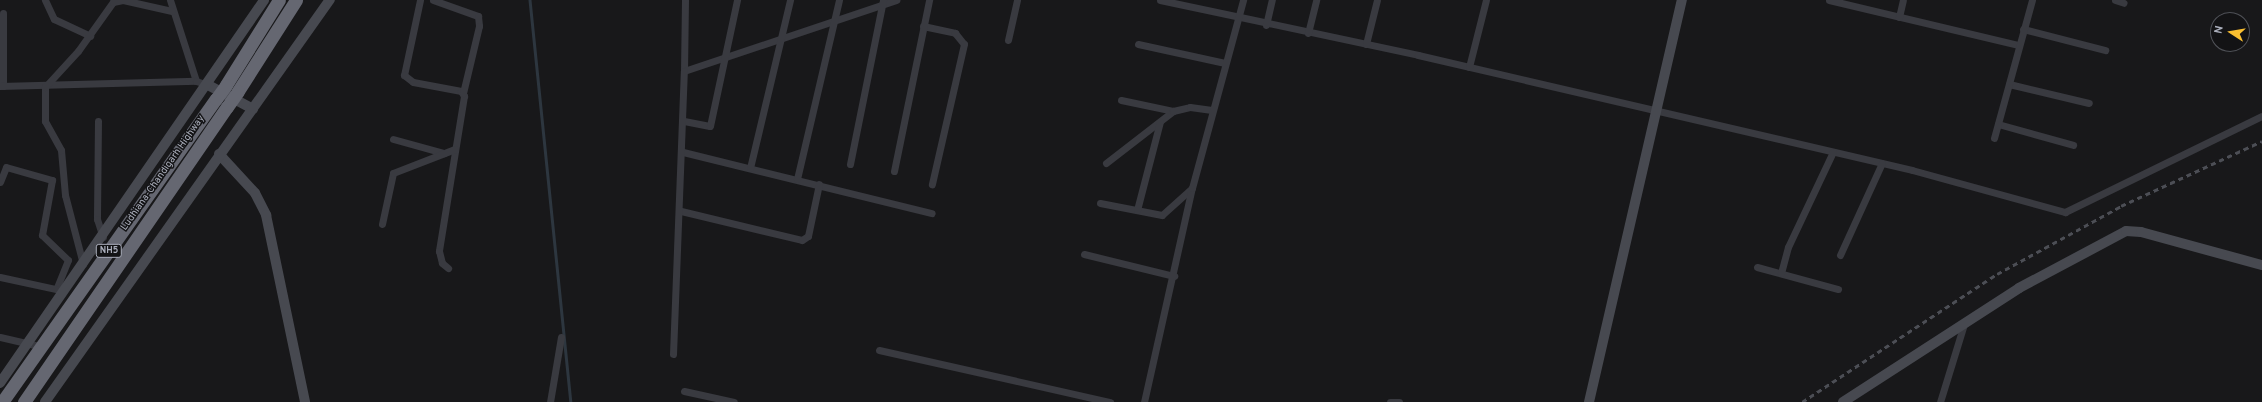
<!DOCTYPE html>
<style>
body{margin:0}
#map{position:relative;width:2262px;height:402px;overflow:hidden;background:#18181a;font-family:Overpass,sans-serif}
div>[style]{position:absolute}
.stream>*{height:2.5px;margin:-1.25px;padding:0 1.25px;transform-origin:1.25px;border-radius:1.25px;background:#2d363f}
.street>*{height:7px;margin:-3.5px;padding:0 3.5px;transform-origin:3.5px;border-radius:3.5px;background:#393a40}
.secondary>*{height:10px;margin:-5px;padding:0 5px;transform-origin:5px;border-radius:5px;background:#474950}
.highway>*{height:13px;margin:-6.5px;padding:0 6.5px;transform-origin:6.5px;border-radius:6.5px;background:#656771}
.rail>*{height:2.5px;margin-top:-1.25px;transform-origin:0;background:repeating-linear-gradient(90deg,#4c4e55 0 5px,transparent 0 9px)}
.highway-bridge>*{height:13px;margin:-6.5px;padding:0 6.5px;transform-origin:6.5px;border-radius:6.5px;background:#656771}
span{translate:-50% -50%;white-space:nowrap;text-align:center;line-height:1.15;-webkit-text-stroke:3px #131315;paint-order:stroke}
.shield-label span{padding:1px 3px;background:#131315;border:1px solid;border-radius:3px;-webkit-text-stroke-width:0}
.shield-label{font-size:9px;color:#aaaebb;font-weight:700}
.street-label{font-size:10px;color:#aaaebb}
.north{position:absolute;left:2210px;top:12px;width:40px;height:40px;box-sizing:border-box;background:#131315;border:1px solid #4f5157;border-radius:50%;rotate:282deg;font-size:11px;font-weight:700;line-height:16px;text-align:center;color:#aaaebb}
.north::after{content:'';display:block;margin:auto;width:14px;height:18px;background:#fabf30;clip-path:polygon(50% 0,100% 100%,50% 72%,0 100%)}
</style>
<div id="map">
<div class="stream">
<i style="left:530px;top:0;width:404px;rotate:84.2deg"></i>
</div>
<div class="street">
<i style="left:45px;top:0;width:21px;rotate:65deg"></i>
<i style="left:54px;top:19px;width:40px;rotate:25deg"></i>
<i style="left:170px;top:0;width:85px;rotate:72.2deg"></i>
<i style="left:420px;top:0;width:77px;rotate:102deg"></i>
<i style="left:404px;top:75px;width:11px;rotate:38deg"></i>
<i style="left:413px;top:82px;width:49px;rotate:10.6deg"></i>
<i style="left:461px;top:91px;width:6px;rotate:59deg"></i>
<i style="left:464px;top:96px;width:157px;rotate:99.2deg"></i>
<i style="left:439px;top:251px;width:12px;rotate:76deg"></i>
<i style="left:442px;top:263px;width:8px;rotate:40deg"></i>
<i style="left:433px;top:0;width:48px;rotate:19.6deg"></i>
<i style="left:478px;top:16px;width:10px;rotate:84deg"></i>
<i style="left:479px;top:26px;width:69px;rotate:103.4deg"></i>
<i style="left:685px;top:0;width:71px;rotate:90.8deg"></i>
<i style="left:684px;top:71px;width:224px;rotate:-18.5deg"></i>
<i style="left:1160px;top:0;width:264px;rotate:12deg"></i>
<i style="left:1418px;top:55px;width:507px;rotate:13.1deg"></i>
<i style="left:1912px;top:170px;width:159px;rotate:15.4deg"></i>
<i style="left:2065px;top:212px;width:219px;rotate:-26deg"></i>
<i style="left:1829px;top:0;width:194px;rotate:13.4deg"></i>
<i style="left:2115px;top:0;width:9px;rotate:18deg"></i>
<i style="left:3px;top:13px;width:73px;rotate:90deg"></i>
<i style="left:1899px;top:17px;width:17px;rotate:-77deg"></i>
<i style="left:1266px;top:25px;width:26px;rotate:-77deg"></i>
<i style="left:923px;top:26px;width:33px;rotate:12deg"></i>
<i style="left:955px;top:33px;width:14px;rotate:51deg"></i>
<i style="left:964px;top:44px;width:144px;rotate:102.9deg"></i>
<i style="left:2023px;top:29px;width:85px;rotate:14.4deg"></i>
<i style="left:1308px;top:33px;width:34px;rotate:-76deg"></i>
<i style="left:1008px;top:40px;width:41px;rotate:-77.3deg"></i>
<i style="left:1138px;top:44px;width:89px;rotate:12.3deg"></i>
<i style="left:1366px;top:44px;width:45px;rotate:-76deg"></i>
<i style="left:1469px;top:67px;width:69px;rotate:-75.8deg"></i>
<i style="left:2009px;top:84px;width:82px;rotate:13.4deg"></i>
<i style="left:0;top:86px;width:196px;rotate:-1.5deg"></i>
<i style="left:196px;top:81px;width:13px;rotate:18deg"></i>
<i style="left:1121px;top:100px;width:53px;rotate:11.9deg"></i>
<i style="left:98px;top:121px;width:98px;rotate:90.6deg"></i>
<i style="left:97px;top:219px;width:19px;rotate:72deg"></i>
<i style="left:684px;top:121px;width:26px;rotate:11deg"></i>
<i style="left:710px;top:126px;width:129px;rotate:-77.9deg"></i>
<i style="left:1998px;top:124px;width:78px;rotate:15.6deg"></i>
<i style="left:1994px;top:138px;width:143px;rotate:-74.6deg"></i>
<i style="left:393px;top:139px;width:53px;rotate:15.4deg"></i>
<i style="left:683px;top:152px;width:256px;rotate:13.8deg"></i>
<i style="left:1106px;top:163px;width:85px;rotate:-37.8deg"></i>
<i style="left:1173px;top:111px;width:17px;rotate:-13deg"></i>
<i style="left:1190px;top:107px;width:22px;rotate:8deg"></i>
<i style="left:850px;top:164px;width:167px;rotate:-78.6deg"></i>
<i style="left:750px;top:168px;width:173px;rotate:-76.6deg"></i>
<i style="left:894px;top:171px;width:175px;rotate:-78.4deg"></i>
<i style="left:797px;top:179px;width:184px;rotate:-76.8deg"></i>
<i style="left:0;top:182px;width:16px;rotate:-68deg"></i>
<i style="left:6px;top:167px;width:48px;rotate:15.8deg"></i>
<i style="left:52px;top:180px;width:56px;rotate:100.3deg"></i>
<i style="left:42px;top:235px;width:36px;rotate:44deg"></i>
<i style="left:68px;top:260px;width:31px;rotate:112deg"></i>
<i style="left:1100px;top:203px;width:63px;rotate:11deg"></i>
<i style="left:1162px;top:215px;width:40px;rotate:-42deg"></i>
<i style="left:1137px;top:210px;width:91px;rotate:-75.4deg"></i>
<i style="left:681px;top:211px;width:124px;rotate:13.5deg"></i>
<i style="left:802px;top:240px;width:7px;rotate:-34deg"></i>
<i style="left:808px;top:236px;width:53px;rotate:-78.1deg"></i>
<i style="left:382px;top:224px;width:52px;rotate:-77.8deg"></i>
<i style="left:393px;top:173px;width:66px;rotate:-21.2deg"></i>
<i style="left:1084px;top:254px;width:93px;rotate:13.7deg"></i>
<i style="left:1840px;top:255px;width:101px;rotate:-65.5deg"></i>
<i style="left:83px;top:264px;width:71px;rotate:-104.6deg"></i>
<i style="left:65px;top:195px;width:45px;rotate:-95.1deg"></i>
<i style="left:61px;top:150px;width:33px;rotate:-119deg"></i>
<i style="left:45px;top:121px;width:34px;rotate:-90deg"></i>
<i style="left:45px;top:87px;width:49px;rotate:-47.5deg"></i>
<i style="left:78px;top:51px;width:60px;rotate:-54.5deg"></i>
<i style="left:113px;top:2px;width:10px;rotate:-11deg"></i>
<i style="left:123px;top:0;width:50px;rotate:12.7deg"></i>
<i style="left:1757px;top:267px;width:84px;rotate:15.2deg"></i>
<i style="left:1781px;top:273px;width:27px;rotate:-75deg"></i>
<i style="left:1788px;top:247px;width:105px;rotate:-64.7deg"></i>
<i style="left:0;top:277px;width:61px;rotate:12.2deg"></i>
<i style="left:0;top:337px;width:40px;rotate:13deg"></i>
<i style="left:879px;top:350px;width:237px;rotate:12.7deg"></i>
<i style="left:673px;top:354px;width:283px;rotate:-87.8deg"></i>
<i style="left:684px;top:391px;width:51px;rotate:12.4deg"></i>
<i style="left:550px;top:402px;width:66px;rotate:-80.4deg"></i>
<i style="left:1144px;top:402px;width:219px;rotate:-77.4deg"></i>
<i style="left:1192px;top:188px;width:195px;rotate:-74.8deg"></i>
<i style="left:1390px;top:402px;width:9px"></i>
<i style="left:1940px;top:402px;width:82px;rotate:-72.9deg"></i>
</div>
<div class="secondary">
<i style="left:208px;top:85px;width:51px;rotate:28.1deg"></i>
<i style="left:219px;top:154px;width:53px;rotate:47.3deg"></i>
<i style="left:255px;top:193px;width:25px;rotate:63deg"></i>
<i style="left:266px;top:215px;width:191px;rotate:78.2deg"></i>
<i style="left:0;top:383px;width:465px;rotate:-55.4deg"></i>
<i style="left:45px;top:402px;width:493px;rotate:-54.7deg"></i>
<i style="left:1589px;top:402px;width:413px;rotate:-77deg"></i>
<i style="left:1843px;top:402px;width:210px;rotate:-32.9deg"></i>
<i style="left:2019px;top:288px;width:121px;rotate:-28deg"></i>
<i style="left:2126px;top:231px;width:15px;rotate:4deg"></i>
<i style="left:2141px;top:232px;width:125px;rotate:15.3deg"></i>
</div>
<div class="highway">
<i style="left:226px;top:85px;width:100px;rotate:-58.1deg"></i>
<i style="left:238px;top:91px;width:108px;rotate:-57.5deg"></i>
<i style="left:2px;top:402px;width:371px;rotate:-54.8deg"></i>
<i style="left:24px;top:402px;width:358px;rotate:-55.5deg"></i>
</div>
<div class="rail">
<i style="left:1802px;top:402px;width:233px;rotate:-33.3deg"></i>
<i style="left:1997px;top:274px;width:141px;rotate:-28.7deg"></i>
<i style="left:2121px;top:206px;width:155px;rotate:-24.7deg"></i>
</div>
<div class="highway-bridge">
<i style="left:216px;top:99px;width:17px;rotate:-54deg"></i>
<i style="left:227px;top:107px;width:19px;rotate:-55deg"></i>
</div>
<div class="shield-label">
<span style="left:109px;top:251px">NH5</span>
</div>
<div class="street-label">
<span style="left:163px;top:173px;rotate:-55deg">Ludhiana-Chandigarh Highway</span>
</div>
<div class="north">N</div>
</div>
